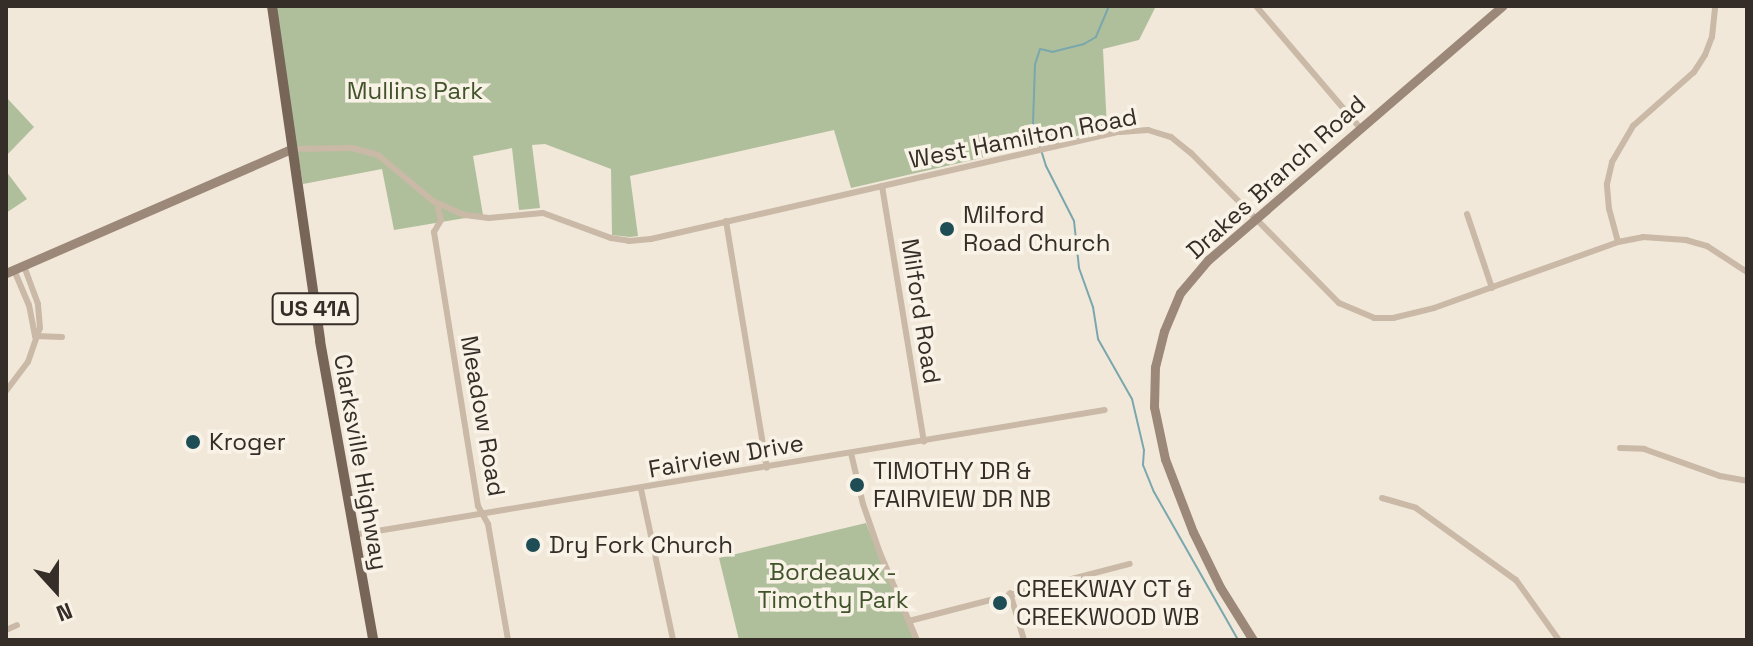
<!DOCTYPE html>
<style>
body{margin:0}
#map{position:relative;width:1753px;height:646px;overflow:hidden;background:#f1e8da;font-family:"Space Grotesk",sans-serif}
div>[style]{position:absolute}
.green>*{inset:0;background:#b0bf9b}
.stream>*{height:2px;margin:-1px;padding:0 1px;transform-origin:1px;border-radius:1px;background:#7aa7ad}
.street>*{height:6px;margin:-3px;padding:0 3px;transform-origin:3px;border-radius:3px;background:#c9b9a6}
.secondary>*{height:9px;margin:-4.5px;padding:0 4.5px;transform-origin:4.5px;border-radius:4.5px;background:#9c8878}
.primary>*{height:10px;margin:-5px;padding:0 5px;transform-origin:5px;border-radius:5px;background:#776558}
.dots>*{width:22px;height:22px;translate:-50% -50%;box-sizing:border-box;border:4px solid #f9f2e6;border-radius:50%}
span{translate:-50% -50%;white-space:nowrap;text-align:center;line-height:1.15;-webkit-text-stroke:7px #f9f2e6;paint-order:stroke}
.shield-label span{padding:2px 6px;background:#f9f2e6;border:2px solid;border-radius:6px;-webkit-text-stroke-width:0}
.shield-label{font-size:22px;color:#352d27;font-weight:700}
.park-label{font-size:24px;color:#41532b}
.street-label{font-size:24px;color:#352d27}
.poi-label{font-size:24px;color:#352d27}
.left{translate:0 -50%;text-align:left}
.frame{position:absolute;inset:0;border:8px solid #352d27;pointer-events:none}
.north{position:absolute;left:16px;top:550px;width:80px;height:80px;-webkit-text-stroke:6px #f9f2e6;paint-order:stroke;rotate:159deg;font-size:22px;font-weight:700;line-height:32px;text-align:center;color:#352d27}
.north::after{content:'';display:block;margin:auto;width:28px;height:36px;background:#352d27;clip-path:polygon(50% 0,100% 100%,50% 72%,0 100%)}
</style>
<div id="map">
<div class="green">
<i style="clip-path:polygon(273px 6px,1156px 6px,1139px 40px,1103px 49px,1107px 129px,851px 188px,834px 130px,630px 176px,638px 236px,630px 237px,612px 235px,611px 169px,545px 144px,532px 145px,540px 208px,519px 210px,512px 148px,473px 156px,483px 215px,394px 230px,382px 169px,303px 184px)"></i>
<i style="clip-path:polygon(6px 97px,34px 127px,6px 156px)"></i>
<i style="clip-path:polygon(6px 171px,27px 199px,6px 213px)"></i>
<i style="clip-path:polygon(866px 523px,914px 640px,739px 640px,719px 558px)"></i>
</div>
<div class="stream">
<i style="left:1109px;top:6px;width:34px;rotate:113deg"></i>
<i style="left:1096px;top:37px;width:14px;rotate:150deg"></i>
<i style="left:1084px;top:44px;width:32px;rotate:166deg"></i>
<i style="left:1053px;top:52px;width:13px;rotate:-167deg"></i>
<i style="left:1040px;top:49px;width:16px;rotate:108deg"></i>
<i style="left:1035px;top:64px;width:60px;rotate:91.9deg"></i>
<i style="left:1033px;top:124px;width:44px;rotate:72.8deg"></i>
<i style="left:1046px;top:166px;width:62px;rotate:63deg"></i>
<i style="left:1074px;top:221px;width:47px;rotate:83.9deg"></i>
<i style="left:1079px;top:268px;width:41px;rotate:70.3deg"></i>
<i style="left:1093px;top:307px;width:32px;rotate:81deg"></i>
<i style="left:1098px;top:339px;width:69px;rotate:60.5deg"></i>
<i style="left:1132px;top:399px;width:52px;rotate:76.8deg"></i>
<i style="left:1144px;top:450px;width:15px;rotate:94deg"></i>
<i style="left:1143px;top:465px;width:29px;rotate:68deg"></i>
<i style="left:1154px;top:492px;width:170px;rotate:60.4deg"></i>
</div>
<div class="street">
<i style="left:1256px;top:6px;width:162px;rotate:49.5deg"></i>
<i style="left:292px;top:149px;width:60px;rotate:-1deg"></i>
<i style="left:352px;top:148px;width:27px;rotate:15deg"></i>
<i style="left:378px;top:155px;width:72px;rotate:39.9deg"></i>
<i style="left:433px;top:201px;width:35px;rotate:24deg"></i>
<i style="left:465px;top:215px;width:24px;rotate:7deg"></i>
<i style="left:489px;top:218px;width:54px;rotate:-5.3deg"></i>
<i style="left:543px;top:213px;width:72px;rotate:20.2deg"></i>
<i style="left:611px;top:238px;width:18px;rotate:9deg"></i>
<i style="left:629px;top:241px;width:22px;rotate:-5deg"></i>
<i style="left:651px;top:239px;width:481px;rotate:-12.9deg"></i>
<i style="left:1120px;top:132px;width:28px;rotate:-4deg"></i>
<i style="left:1148px;top:130px;width:24px;rotate:17deg"></i>
<i style="left:1171px;top:137px;width:26px;rotate:39deg"></i>
<i style="left:1191px;top:153px;width:211px;rotate:45.4deg"></i>
<i style="left:1339px;top:303px;width:38px;rotate:23deg"></i>
<i style="left:1374px;top:318px;width:19px"></i>
<i style="left:1393px;top:318px;width:42px;rotate:-13.7deg"></i>
<i style="left:1434px;top:308px;width:195px;rotate:-19.7deg"></i>
<i style="left:1618px;top:242px;width:25px;rotate:-11deg"></i>
<i style="left:1643px;top:237px;width:43px;rotate:4deg"></i>
<i style="left:1686px;top:240px;width:22px;rotate:16deg"></i>
<i style="left:1707px;top:246px;width:48px;rotate:33deg"></i>
<i style="left:882px;top:186px;width:259px;rotate:80.7deg"></i>
<i style="left:438px;top:207px;width:13px;rotate:77deg"></i>
<i style="left:441px;top:220px;width:14px;rotate:120deg"></i>
<i style="left:434px;top:232px;width:203px;rotate:80.9deg"></i>
<i style="left:466px;top:432px;width:75px;rotate:80.8deg"></i>
<i style="left:478px;top:506px;width:21px;rotate:61deg"></i>
<i style="left:488px;top:524px;width:118px;rotate:80.2deg"></i>
<i style="left:1467px;top:214px;width:78px;rotate:71.3deg"></i>
<i style="left:726px;top:221px;width:250px;rotate:80.6deg"></i>
<i style="left:1618px;top:242px;width:34px;rotate:-105deg"></i>
<i style="left:1609px;top:209px;width:25px;rotate:-95deg"></i>
<i style="left:1607px;top:184px;width:23px;rotate:-77deg"></i>
<i style="left:1612px;top:162px;width:42px;rotate:-59.7deg"></i>
<i style="left:1633px;top:126px;width:81px;rotate:-41.5deg"></i>
<i style="left:1694px;top:72px;width:20px;rotate:-57deg"></i>
<i style="left:1705px;top:55px;width:19px;rotate:-69deg"></i>
<i style="left:1712px;top:37px;width:31px;rotate:-84deg"></i>
<i style="left:14px;top:270px;width:38px;rotate:67deg"></i>
<i style="left:29px;top:305px;width:32px;rotate:79deg"></i>
<i style="left:35px;top:336px;width:27px;rotate:2deg"></i>
<i style="left:6px;top:391px;width:36px;rotate:-53deg"></i>
<i style="left:28px;top:362px;width:36px;rotate:-71deg"></i>
<i style="left:40px;top:328px;width:24px;rotate:-95deg"></i>
<i style="left:38px;top:304px;width:40px;rotate:-110.2deg"></i>
<i style="left:1620px;top:448px;width:24px;rotate:2deg"></i>
<i style="left:1644px;top:449px;width:81px;rotate:19.6deg"></i>
<i style="left:1720px;top:476px;width:27px;rotate:10deg"></i>
<i style="left:851px;top:453px;width:52px;rotate:76.8deg"></i>
<i style="left:863px;top:504px;width:52px;rotate:70.9deg"></i>
<i style="left:880px;top:553px;width:95px;rotate:67deg"></i>
<i style="left:641px;top:489px;width:154px;rotate:78deg"></i>
<i style="left:1382px;top:498px;width:35px;rotate:16deg"></i>
<i style="left:1416px;top:508px;width:123px;rotate:35.8deg"></i>
<i style="left:1516px;top:580px;width:74px;rotate:54.4deg"></i>
<i style="left:353px;top:535px;width:762px;rotate:-9.44deg"></i>
<i style="left:1010px;top:593px;width:49px;rotate:73.4deg"></i>
<i style="left:909px;top:621px;width:228px;rotate:-14.5deg"></i>
<i style="left:6px;top:630px;width:12px;rotate:-24deg"></i>
</div>
<div class="secondary">
<i style="left:6px;top:273px;width:311px;rotate:-23.5deg"></i>
<i style="left:1253px;top:640px;width:62px;rotate:-121.9deg"></i>
<i style="left:1220px;top:587px;width:61px;rotate:-116.1deg"></i>
<i style="left:1193px;top:532px;width:78px;rotate:-111deg"></i>
<i style="left:1165px;top:459px;width:53px;rotate:-101.9deg"></i>
<i style="left:1154px;top:407px;width:40px;rotate:-88.6deg"></i>
<i style="left:1155px;top:367px;width:37px;rotate:-76deg"></i>
<i style="left:1164px;top:331px;width:41px;rotate:-67.2deg"></i>
<i style="left:1180px;top:293px;width:43px;rotate:-49.7deg"></i>
<i style="left:1208px;top:260px;width:389px;rotate:-40.8deg"></i>
</div>
<div class="primary">
<i style="left:272px;top:6px;width:338px;rotate:81.8deg"></i>
<i style="left:320px;top:341px;width:304px;rotate:79.9deg"></i>
</div>
<div class="dots">
<i style="left:947px;top:229px;background:#1e4d55"></i>
<i style="left:193px;top:442px;background:#1e4d55"></i>
<i style="left:857px;top:485px;background:#1e4d55"></i>
<i style="left:533px;top:545px;background:#1e4d55"></i>
<i style="left:1000px;top:603px;background:#1e4d55"></i>
</div>
<div class="shield-label">
<span style="left:315px;top:309px">US 41A</span>
</div>
<div class="park-label">
<span style="left:415px;top:91px">Mullins Park</span>
<span style="left:833px;top:586px">Bordeaux -<br>Timothy Park</span>
</div>
<div class="street-label">
<span style="left:1023px;top:138px;rotate:-11deg">West Hamilton Road</span>
<span style="left:1276px;top:177px;rotate:-42deg">Drakes Branch Road</span>
<span style="left:921px;top:311px;rotate:81deg">Milford Road</span>
<span style="left:483px;top:416px;rotate:80deg">Meadow Road</span>
<span style="left:726px;top:456px;rotate:-10deg">Fairview Drive</span>
<span style="left:361px;top:462px;rotate:80deg">Clarksville Highway</span>
</div>
<div class="poi-label">
<span class="left" style="left:963px;top:229px">Milford<br>Road Church</span>
<span class="left" style="left:209px;top:442px">Kroger</span>
<span class="left" style="left:873px;top:485px">TIMOTHY DR &amp;<br>FAIRVIEW DR NB</span>
<span class="left" style="left:549px;top:545px">Dry Fork Church</span>
<span class="left" style="left:1016px;top:603px">CREEKWAY CT &amp;<br>CREEKWOOD WB</span>
</div>
<div class="frame"></div>
<div class="north">N</div>
</div>
